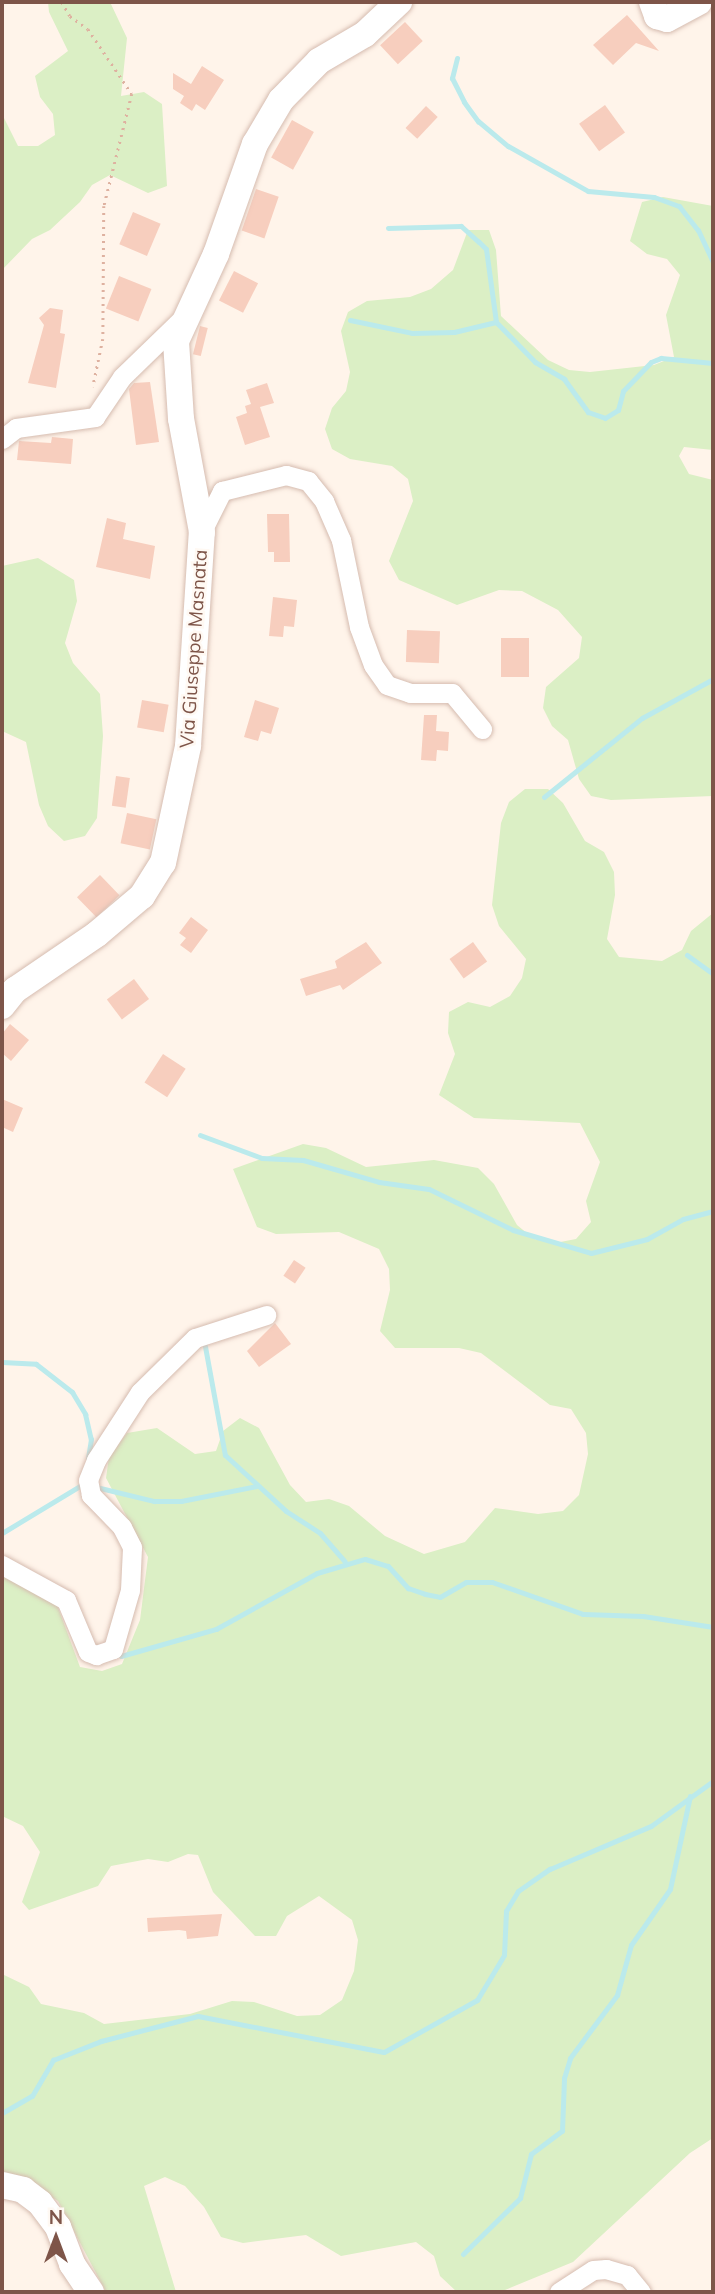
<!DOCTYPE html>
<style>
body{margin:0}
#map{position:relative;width:715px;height:2294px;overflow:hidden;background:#fff4ea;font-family:Mulish,sans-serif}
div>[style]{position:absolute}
.green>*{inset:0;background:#dbefc5}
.stream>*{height:5px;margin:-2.5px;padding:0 2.5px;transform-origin:2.5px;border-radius:2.5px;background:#bbeaec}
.building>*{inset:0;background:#f7cebe;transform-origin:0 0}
.path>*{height:2.5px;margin-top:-1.25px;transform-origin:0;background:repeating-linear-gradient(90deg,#deb1a0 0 2px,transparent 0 7px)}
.roads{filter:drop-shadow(0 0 2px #d6bcb0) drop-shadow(0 0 2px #d6bcb0)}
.street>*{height:19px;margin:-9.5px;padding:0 9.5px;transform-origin:9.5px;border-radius:9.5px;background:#fff}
.secondary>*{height:26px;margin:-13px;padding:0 13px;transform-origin:13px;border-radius:13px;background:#fff}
span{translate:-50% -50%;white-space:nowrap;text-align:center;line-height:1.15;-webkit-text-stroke:5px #fff9f3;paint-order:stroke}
.street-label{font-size:19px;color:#7e5549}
.frame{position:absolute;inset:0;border:4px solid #7e5549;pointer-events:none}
.north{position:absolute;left:21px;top:2203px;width:70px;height:70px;-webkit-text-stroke:5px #fff9f3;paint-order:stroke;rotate:0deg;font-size:19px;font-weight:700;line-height:28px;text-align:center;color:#7e5549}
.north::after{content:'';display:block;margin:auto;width:24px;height:32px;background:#7e5549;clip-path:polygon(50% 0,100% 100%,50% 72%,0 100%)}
</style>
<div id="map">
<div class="green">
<i style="clip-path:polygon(48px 2px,110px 2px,127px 38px,121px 96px,144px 92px,162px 104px,167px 186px,148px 193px,110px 175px,92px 185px,80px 202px,50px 230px,32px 239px,2px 270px,2px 114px,18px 146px,38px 146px,55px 135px,53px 114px,40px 97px,35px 76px,68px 51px,49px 12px)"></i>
<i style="clip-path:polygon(663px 197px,713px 206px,713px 450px,684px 447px,679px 456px,689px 474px,713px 480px,713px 796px,611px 800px,591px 796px,579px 779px,568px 740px,552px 726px,543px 708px,546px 687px,579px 658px,582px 637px,558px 610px,522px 591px,499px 590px,457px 605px,399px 580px,389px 561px,413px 501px,408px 479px,392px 466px,350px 459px,332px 449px,325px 429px,332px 408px,346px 391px,350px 372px,341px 331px,348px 312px,367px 301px,410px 297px,431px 289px,453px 270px,468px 230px,489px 230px,496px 250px,501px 316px,548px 360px,569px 370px,590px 372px,654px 365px,674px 357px,666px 315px,680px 275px,667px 259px,647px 254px,630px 241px,642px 202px)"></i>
<i style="clip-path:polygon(38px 558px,74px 580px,77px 601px,65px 643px,73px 663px,100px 694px,103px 736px,97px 818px,85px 836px,64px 841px,48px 826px,39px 805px,26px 742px,2px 731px,2px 566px)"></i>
<i style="clip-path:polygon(525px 789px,548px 789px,563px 803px,585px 841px,604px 852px,614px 872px,615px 895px,607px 939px,619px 957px,662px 961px,682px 950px,691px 931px,713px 913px,713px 2138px,690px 2153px,573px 2262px,500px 2292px,457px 2292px,440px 2276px,434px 2256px,416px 2242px,341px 2256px,306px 2235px,243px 2243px,221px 2237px,204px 2207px,185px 2186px,165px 2177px,144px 2186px,176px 2292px,106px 2292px,58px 2201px,24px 2180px,2px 2174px,2px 1974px,29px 1987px,41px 2004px,84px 2013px,104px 2024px,190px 2014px,232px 2001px,254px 2002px,297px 2016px,320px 2015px,342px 2000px,354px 1971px,358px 1940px,352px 1920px,319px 1896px,287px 1916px,276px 1936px,255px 1936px,213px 1892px,198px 1855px,188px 1854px,168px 1862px,148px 1859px,111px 1866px,98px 1886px,29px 1910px,22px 1902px,40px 1852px,23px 1826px,2px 1816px,2px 1572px,56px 1602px,80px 1667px,102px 1671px,122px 1664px,140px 1620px,148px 1557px,106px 1478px,109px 1457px,127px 1433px,157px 1428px,195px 1454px,216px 1451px,223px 1431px,240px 1418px,259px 1428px,290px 1485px,306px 1502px,329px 1499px,349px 1506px,385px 1536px,424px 1554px,465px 1542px,495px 1508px,538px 1514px,563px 1511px,579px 1495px,588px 1454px,586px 1433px,571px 1409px,550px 1405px,481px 1353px,459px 1348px,395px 1348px,380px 1331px,390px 1290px,389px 1269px,379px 1249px,339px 1232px,276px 1234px,257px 1227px,233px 1169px,303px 1144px,326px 1148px,366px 1167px,434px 1160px,478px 1168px,494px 1184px,517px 1225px,534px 1239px,555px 1243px,576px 1239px,591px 1222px,586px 1201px,600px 1162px,580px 1123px,474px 1118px,439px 1095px,455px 1054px,448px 1033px,449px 1012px,468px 1002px,490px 1007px,510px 996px,522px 978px,526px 959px,499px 926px,492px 905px,501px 823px,509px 802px)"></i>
</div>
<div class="stream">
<i style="left:457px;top:58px;width:21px;rotate:104deg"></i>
<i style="left:452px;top:78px;width:27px;rotate:63deg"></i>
<i style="left:464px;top:102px;width:24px;rotate:54deg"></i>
<i style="left:478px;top:121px;width:39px;rotate:40deg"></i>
<i style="left:508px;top:146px;width:92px;rotate:29.4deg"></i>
<i style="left:588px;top:191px;width:66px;rotate:5.2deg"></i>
<i style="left:654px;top:197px;width:27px;rotate:20deg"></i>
<i style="left:679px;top:206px;width:31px;rotate:52deg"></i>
<i style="left:698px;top:230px;width:35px;rotate:65deg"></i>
<i style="left:388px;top:228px;width:73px;rotate:-1.6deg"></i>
<i style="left:461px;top:226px;width:24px;rotate:42deg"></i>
<i style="left:479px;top:242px;width:10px;rotate:45deg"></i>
<i style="left:486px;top:249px;width:74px;rotate:82.2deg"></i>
<i style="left:496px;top:322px;width:56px;rotate:45.7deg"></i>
<i style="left:535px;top:362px;width:34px;rotate:30deg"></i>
<i style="left:564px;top:379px;width:41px;rotate:54deg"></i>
<i style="left:588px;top:412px;width:18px;rotate:19deg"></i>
<i style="left:605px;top:418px;width:15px;rotate:-32deg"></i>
<i style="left:618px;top:410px;width:20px;rotate:-75deg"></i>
<i style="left:623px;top:391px;width:40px;rotate:-46deg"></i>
<i style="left:651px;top:362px;width:11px;rotate:-22deg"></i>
<i style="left:661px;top:358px;width:52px;rotate:5.5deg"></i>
<i style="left:350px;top:320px;width:63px;rotate:11.8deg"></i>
<i style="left:412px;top:333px;width:42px;rotate:-1.4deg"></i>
<i style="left:454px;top:332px;width:43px;rotate:-13.4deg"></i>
<i style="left:544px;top:797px;width:126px;rotate:-38.9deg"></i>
<i style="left:642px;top:718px;width:81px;rotate:-28.8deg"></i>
<i style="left:687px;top:955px;width:32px;rotate:36deg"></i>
<i style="left:200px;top:1135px;width:66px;rotate:20.4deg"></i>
<i style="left:262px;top:1158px;width:41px;rotate:2.8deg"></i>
<i style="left:303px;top:1160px;width:79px;rotate:16.1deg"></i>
<i style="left:379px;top:1182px;width:50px;rotate:8deg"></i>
<i style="left:429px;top:1189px;width:93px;rotate:26deg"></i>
<i style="left:513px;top:1230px;width:81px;rotate:16.4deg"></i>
<i style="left:591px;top:1253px;width:58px;rotate:-14deg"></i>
<i style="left:647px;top:1239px;width:41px;rotate:-29.1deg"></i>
<i style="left:683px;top:1219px;width:31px;rotate:-15deg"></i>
<i style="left:204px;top:1341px;width:116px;rotate:79.6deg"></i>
<i style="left:225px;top:1455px;width:83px;rotate:42.6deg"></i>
<i style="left:286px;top:1511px;width:40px;rotate:32.9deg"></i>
<i style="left:320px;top:1533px;width:38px;rotate:49deg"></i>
<i style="left:2px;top:1362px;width:34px;rotate:3deg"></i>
<i style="left:36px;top:1364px;width:46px;rotate:37.9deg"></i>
<i style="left:72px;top:1392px;width:26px;rotate:59deg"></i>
<i style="left:85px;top:1414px;width:26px;rotate:77deg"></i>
<i style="left:91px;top:1439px;width:19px;rotate:99deg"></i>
<i style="left:96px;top:1487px;width:60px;rotate:13.6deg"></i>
<i style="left:154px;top:1501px;width:27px"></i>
<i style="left:181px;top:1501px;width:77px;rotate:-11.2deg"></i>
<i style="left:2px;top:1533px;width:95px;rotate:-31.2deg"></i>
<i style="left:121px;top:1656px;width:99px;rotate:-15.9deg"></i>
<i style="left:216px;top:1629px;width:115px;rotate:-29deg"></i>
<i style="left:317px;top:1573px;width:50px;rotate:-16.3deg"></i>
<i style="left:365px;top:1559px;width:24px;rotate:17deg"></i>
<i style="left:388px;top:1566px;width:30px;rotate:48deg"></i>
<i style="left:408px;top:1588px;width:18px;rotate:19deg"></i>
<i style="left:425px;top:1594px;width:15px;rotate:11deg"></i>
<i style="left:440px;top:1597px;width:30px;rotate:-30deg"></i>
<i style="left:466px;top:1582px;width:26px"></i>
<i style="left:492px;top:1582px;width:96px;rotate:19.4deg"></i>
<i style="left:583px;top:1614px;width:60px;rotate:1.9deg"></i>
<i style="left:643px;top:1616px;width:71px;rotate:8.9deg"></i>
<i style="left:2px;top:2113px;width:34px;rotate:-30deg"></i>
<i style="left:32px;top:2096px;width:42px;rotate:-59.7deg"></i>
<i style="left:53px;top:2060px;width:52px;rotate:-21.6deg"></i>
<i style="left:101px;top:2041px;width:100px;rotate:-14.5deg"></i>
<i style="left:198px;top:2016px;width:189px;rotate:11deg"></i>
<i style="left:384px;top:2052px;width:107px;rotate:-29.2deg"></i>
<i style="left:477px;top:2000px;width:52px;rotate:-59deg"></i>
<i style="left:504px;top:1955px;width:44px;rotate:-87.4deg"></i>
<i style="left:506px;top:1911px;width:23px;rotate:-59deg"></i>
<i style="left:518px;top:1891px;width:39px;rotate:-35deg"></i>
<i style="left:550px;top:1869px;width:110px;rotate:-23.1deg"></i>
<i style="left:651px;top:1826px;width:77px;rotate:-36deg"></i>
<i style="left:463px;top:2254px;width:80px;rotate:-44.5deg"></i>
<i style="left:520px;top:2198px;width:45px;rotate:-76deg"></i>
<i style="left:531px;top:2154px;width:39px;rotate:-37deg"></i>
<i style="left:562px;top:2131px;width:53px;rotate:-87.8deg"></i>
<i style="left:564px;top:2078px;width:21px;rotate:-73deg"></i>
<i style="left:570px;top:2058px;width:79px;rotate:-53.3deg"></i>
<i style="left:617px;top:1995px;width:52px;rotate:-74.4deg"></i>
<i style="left:631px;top:1945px;width:68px;rotate:-55.1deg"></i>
<i style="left:670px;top:1889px;width:95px;rotate:-77.9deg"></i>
</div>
<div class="building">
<i style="clip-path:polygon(627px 15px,659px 51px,636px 43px,613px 65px,593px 45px)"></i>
<i style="left:405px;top:22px;width:26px;height:34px;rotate:47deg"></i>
<i style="clip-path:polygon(202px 66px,224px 80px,205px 110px,196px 104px,192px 111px,180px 103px,184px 96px,173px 89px,173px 73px,191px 84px)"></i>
<i style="left:605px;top:105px;width:34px;height:32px;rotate:54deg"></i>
<i style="left:426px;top:106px;width:16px;height:30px;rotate:43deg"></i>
<i style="left:292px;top:120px;width:25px;height:43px;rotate:29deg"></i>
<i style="left:256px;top:189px;width:24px;height:44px;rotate:19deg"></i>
<i style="left:133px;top:212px;width:30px;height:35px;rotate:23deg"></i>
<i style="left:234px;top:271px;width:27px;height:33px;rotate:27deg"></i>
<i style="left:119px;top:276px;width:35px;height:35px;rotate:22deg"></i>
<i style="clip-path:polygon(50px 308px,63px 310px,60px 333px,65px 334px,56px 388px,28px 383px,44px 325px,39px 318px)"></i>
<i style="left:200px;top:326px;width:8px;height:29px;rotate:14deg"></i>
<i style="clip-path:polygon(150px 382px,159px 442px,136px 445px,129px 389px,134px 383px)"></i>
<i style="clip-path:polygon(267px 383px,274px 403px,260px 407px,270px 437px,245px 445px,236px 417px,247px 413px,245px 406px,251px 404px,246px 390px)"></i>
<i style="clip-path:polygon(52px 437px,73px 439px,71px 464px,17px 460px,19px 441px,51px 443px)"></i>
<i style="clip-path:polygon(267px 514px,289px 514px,290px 562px,274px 562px,274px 552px,268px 552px)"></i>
<i style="clip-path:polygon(107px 518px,126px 523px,123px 539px,155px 546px,150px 579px,96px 567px)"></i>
<i style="clip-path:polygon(273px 597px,297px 600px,294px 627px,284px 626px,283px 637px,269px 636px)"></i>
<i style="left:407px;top:630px;width:33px;height:32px;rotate:2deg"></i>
<i style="left:529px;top:638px;width:39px;height:28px;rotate:90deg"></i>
<i style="left:142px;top:700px;width:27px;height:28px;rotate:10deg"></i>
<i style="clip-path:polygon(255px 700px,279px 708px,271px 734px,261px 731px,258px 741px,244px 737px)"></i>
<i style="clip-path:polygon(424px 715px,437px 715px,436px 731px,449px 732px,448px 751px,437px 750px,436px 761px,421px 760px)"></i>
<i style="left:116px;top:776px;width:14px;height:30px;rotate:8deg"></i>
<i style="left:127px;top:813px;width:30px;height:31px;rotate:12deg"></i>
<i style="left:100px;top:875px;width:28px;height:32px;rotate:46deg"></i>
<i style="clip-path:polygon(191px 917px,208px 930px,191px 953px,180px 945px,186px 938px,179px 933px)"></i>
<i style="clip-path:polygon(366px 942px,382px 963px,343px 990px,340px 985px,306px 996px,300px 979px,337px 968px,335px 961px)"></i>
<i style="left:473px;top:942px;width:24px;height:29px;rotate:54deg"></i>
<i style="left:134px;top:979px;width:25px;height:34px;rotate:53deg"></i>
<i style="clip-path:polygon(10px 1024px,29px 1040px,11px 1061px,2px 1053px,2px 1034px)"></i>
<i style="left:163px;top:1054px;width:27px;height:34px;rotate:33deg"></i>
<i style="clip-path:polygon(2px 1099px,23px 1108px,13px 1132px,2px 1127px)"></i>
<i style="left:294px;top:1260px;width:14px;height:19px;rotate:34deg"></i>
<i style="clip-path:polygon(275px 1323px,291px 1344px,259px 1367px,247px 1351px)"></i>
<i style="clip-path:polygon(222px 1914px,218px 1936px,187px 1939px,186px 1931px,179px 1930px,148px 1932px,147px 1918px)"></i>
</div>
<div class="path">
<i style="left:62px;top:2px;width:16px;rotate:60deg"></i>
<i style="left:70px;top:16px;width:22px;rotate:36deg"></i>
<i style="left:88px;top:29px;width:78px;rotate:55.9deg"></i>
<i style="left:132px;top:94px;width:115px;rotate:104deg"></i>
<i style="left:104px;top:206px;width:133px;rotate:90.4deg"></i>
<i style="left:103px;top:339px;width:49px;rotate:101.8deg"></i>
</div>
<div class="roads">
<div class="street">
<i style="left:2px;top:439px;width:18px;rotate:-38deg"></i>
<i style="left:16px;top:428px;width:80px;rotate:-7.9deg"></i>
<i style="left:95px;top:417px;width:48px;rotate:-56deg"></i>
<i style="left:122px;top:377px;width:86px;rotate:-44.1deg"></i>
<i style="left:202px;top:531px;width:45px;rotate:-63.4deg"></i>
<i style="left:222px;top:491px;width:66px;rotate:-14deg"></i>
<i style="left:286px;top:475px;width:23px;rotate:15deg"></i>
<i style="left:308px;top:481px;width:26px;rotate:51deg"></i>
<i style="left:324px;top:501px;width:43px;rotate:66.4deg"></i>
<i style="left:341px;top:540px;width:89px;rotate:78.3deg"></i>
<i style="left:359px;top:627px;width:40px;rotate:69.8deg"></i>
<i style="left:373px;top:665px;width:24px;rotate:55deg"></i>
<i style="left:387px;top:685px;width:24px;rotate:19deg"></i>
<i style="left:410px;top:693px;width:42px"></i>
<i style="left:452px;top:693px;width:47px;rotate:50.2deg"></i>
<i style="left:2px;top:1565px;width:73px;rotate:28.7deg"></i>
<i style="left:66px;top:1600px;width:56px;rotate:67.1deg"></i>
<i style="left:88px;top:1652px;width:9px;rotate:21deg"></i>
<i style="left:96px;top:1655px;width:18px;rotate:-19deg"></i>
<i style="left:113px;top:1649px;width:61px;rotate:-73.9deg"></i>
<i style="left:130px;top:1590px;width:43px;rotate:-87.3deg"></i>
<i style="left:132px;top:1547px;width:22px;rotate:-117deg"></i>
<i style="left:122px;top:1527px;width:45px;rotate:-134.1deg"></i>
<i style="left:91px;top:1495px;width:15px;rotate:-101deg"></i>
<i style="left:88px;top:1480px;width:22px;rotate:-68deg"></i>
<i style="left:96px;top:1460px;width:81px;rotate:-57.1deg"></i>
<i style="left:140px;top:1392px;width:77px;rotate:-44.5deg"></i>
<i style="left:195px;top:1338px;width:75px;rotate:-17.9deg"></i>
<i style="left:559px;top:2292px;width:40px;rotate:-32.9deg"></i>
<i style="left:593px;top:2270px;width:13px;rotate:-4deg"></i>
<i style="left:606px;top:2269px;width:22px;rotate:16deg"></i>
<i style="left:627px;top:2275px;width:22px;rotate:51deg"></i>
</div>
<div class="secondary">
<i style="left:652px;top:2px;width:15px;rotate:70deg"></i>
<i style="left:657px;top:16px;width:10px;rotate:17deg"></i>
<i style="left:667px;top:19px;width:36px;rotate:-28deg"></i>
<i style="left:2px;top:1006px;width:21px;rotate:-51deg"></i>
<i style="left:15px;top:990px;width:99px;rotate:-34.3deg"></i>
<i style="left:97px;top:934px;width:59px;rotate:-40.2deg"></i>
<i style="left:142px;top:896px;width:39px;rotate:-58deg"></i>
<i style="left:163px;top:863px;width:120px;rotate:-77.9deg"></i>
<i style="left:188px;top:746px;width:214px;rotate:-86.3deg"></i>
<i style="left:202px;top:532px;width:115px;rotate:-100.5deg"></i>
<i style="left:181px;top:419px;width:78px;rotate:-93.7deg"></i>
<i style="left:176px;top:341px;width:96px;rotate:-65.3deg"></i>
<i style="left:216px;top:254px;width:117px;rotate:-70.5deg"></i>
<i style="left:255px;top:144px;width:51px;rotate:-59.4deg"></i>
<i style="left:281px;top:100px;width:54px;rotate:-45.7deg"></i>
<i style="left:319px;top:61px;width:53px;rotate:-30.4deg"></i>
<i style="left:365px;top:34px;width:47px;rotate:-43.3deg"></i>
<i style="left:2px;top:2185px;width:22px;rotate:13deg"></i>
<i style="left:23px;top:2190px;width:21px;rotate:37deg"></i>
<i style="left:40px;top:2203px;width:30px;rotate:53deg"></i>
<i style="left:58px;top:2227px;width:40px;rotate:69deg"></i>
<i style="left:72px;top:2264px;width:34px;rotate:56deg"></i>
</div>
</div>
<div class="street-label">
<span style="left:194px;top:649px;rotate:-86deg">Via Giuseppe Masnata</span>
</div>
<div class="frame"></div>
<div class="north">N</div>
</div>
